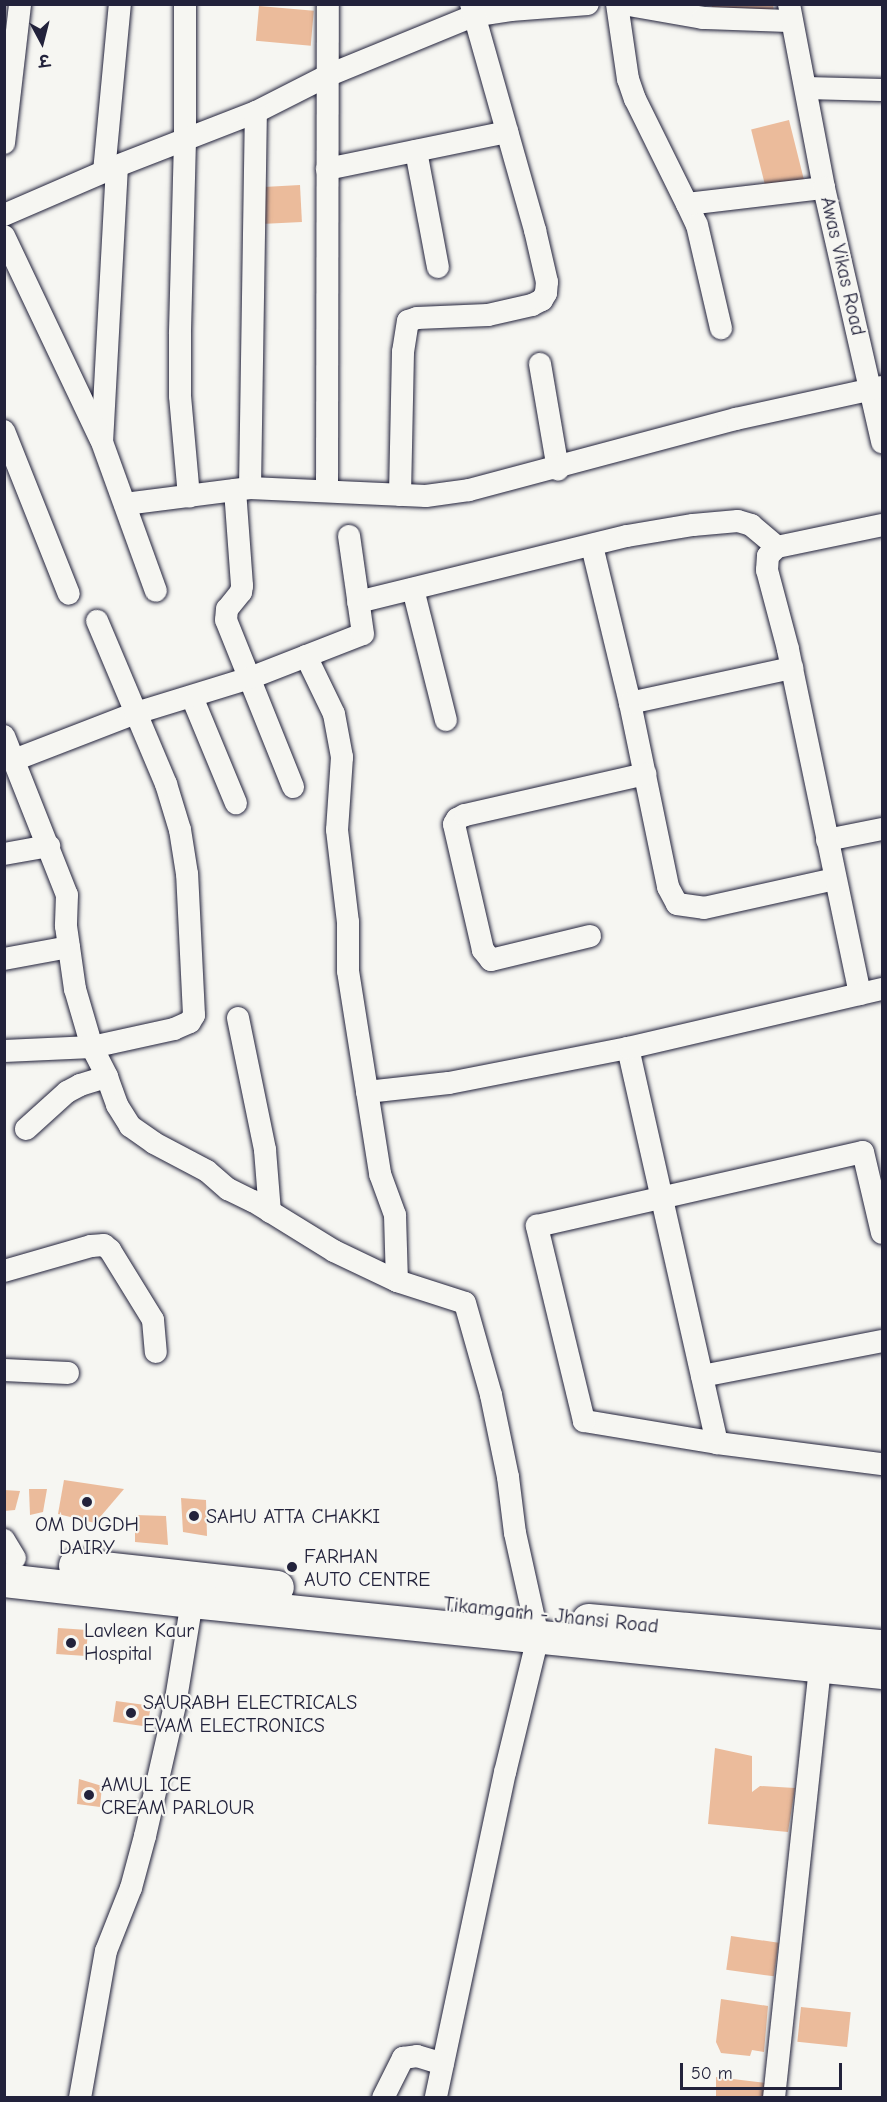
<!DOCTYPE html>
<meta charset="utf-8">
<style>
body{margin:0}
#map{position:relative;width:887px;height:2102px;overflow:hidden;background:#f6f6f2;font-family:"Comic Neue","Playpen Sans Deva",sans-serif}
div>[style]{position:absolute}
.building>*{inset:0;background:#ebbb9b;transform-origin:0 0}
.roads{filter:drop-shadow(0 0 2px #22223b) drop-shadow(0 0 2px #22223b)}
.street>*{height:22px;margin:-11px;padding:0 11px;transform-origin:11px;border-radius:11px;background:#f6f6f2}
.secondary>*{height:33px;margin:-16.5px;padding:0 16.5px;transform-origin:16.5px;border-radius:16.5px;background:#f6f6f2}
.dots>*{width:16px;height:16px;translate:-50% -50%;box-sizing:border-box;border:3px solid #f6f6f2;border-radius:50%}
span{translate:-50% -50%;white-space:nowrap;text-align:center;line-height:1.15;-webkit-text-stroke:4.5px #f6f6f2;paint-order:stroke}
.street-label{font-size:20px;color:#22223b}
.poi-label{font-size:20px;color:#22223b}
.left{translate:0 -50%;text-align:left}
.frame{position:absolute;inset:0;border:6px solid #22223b;pointer-events:none}
.north{position:absolute;left:12px;top:12px;width:60px;height:60px;-webkit-text-stroke:4px #f6f6f2;paint-order:stroke;rotate:173deg;font-size:16px;font-weight:700;line-height:24px;text-align:center;color:#22223b}
.north::after{content:'';display:block;margin:auto;width:21px;height:27px;background:#22223b;clip-path:polygon(50% 0,100% 100%,50% 72%,0 100%)}
.scale{position:absolute;left:680px;top:2063px;width:162px;height:27px;box-sizing:border-box;border:3px solid #22223b;border-top:0;padding-left:8px;font-size:18px;line-height:21px;white-space:nowrap;color:#22223b;-webkit-text-stroke:4px #f6f6f2;paint-order:stroke}
</style>
<div id="map">
<div class="building">
<i style="clip-path:polygon(712px 4px,773px 4px,774px 12px,711px 15px)"></i>
<i style="left:259px;top:6px;width:55px;height:35px;rotate:5deg"></i>
<i style="left:789px;top:120px;width:64px;height:39px;rotate:76deg"></i>
<i style="left:300px;top:185px;width:37px;height:41px;rotate:87deg"></i>
<i style="clip-path:polygon(64px 1480px,124px 1489px,95px 1523px,58px 1514px)"></i>
<i style="clip-path:polygon(29px 1489px,47px 1489px,43px 1512px,30px 1515px)"></i>
<i style="clip-path:polygon(4px 1490px,20px 1491px,15px 1510px,4px 1511px)"></i>
<i style="clip-path:polygon(181px 1498px,206px 1500px,207px 1536px,183px 1532px)"></i>
<i style="clip-path:polygon(135px 1515px,166px 1516px,168px 1545px,135px 1542px)"></i>
<i style="left:58px;top:1628px;width:30px;height:26px;rotate:4deg"></i>
<i style="left:116px;top:1701px;width:35px;height:21px;rotate:8deg"></i>
<i style="clip-path:polygon(715px 1748px,752px 1756px,752px 1792px,760px 1786px,795px 1788px,788px 1832px,708px 1824px)"></i>
<i style="clip-path:polygon(79px 1779px,102px 1786px,100px 1807px,77px 1804px)"></i>
<i style="left:731px;top:1936px;width:48px;height:34px;rotate:8deg"></i>
<i style="clip-path:polygon(721px 1999px,768px 2006px,764px 2052px,752px 2050px,750px 2056px,721px 2053px,716px 2042px)"></i>
<i style="left:801px;top:2007px;width:50px;height:35px;rotate:6deg"></i>
<i style="clip-path:polygon(716px 2077px,766px 2083px,764px 2098px,716px 2098px)"></i>
</div>
<div class="roads">
<div class="street">
<i style="left:185px;top:4px;width:136px;rotate:90deg"></i>
<i style="left:185px;top:140px;width:194px;rotate:91.5deg"></i>
<i style="left:180px;top:334px;width:62px;rotate:90deg"></i>
<i style="left:180px;top:396px;width:101px;rotate:84.9deg"></i>
<i style="left:617px;top:4px;width:76px;rotate:81.7deg"></i>
<i style="left:628px;top:79px;width:21px;rotate:71deg"></i>
<i style="left:635px;top:99px;width:117px;rotate:63.7deg"></i>
<i style="left:687px;top:204px;width:138px;rotate:-6.7deg"></i>
<i style="left:623px;top:4px;width:81px;rotate:9.9deg"></i>
<i style="left:703px;top:18px;width:88px;rotate:2deg"></i>
<i style="left:789px;top:4px;width:187px;rotate:79.2deg"></i>
<i style="left:824px;top:188px;width:261px;rotate:77.1deg"></i>
<i style="left:806px;top:88px;width:76px;rotate:1.5deg"></i>
<i style="left:4px;top:143px;width:140px;rotate:-83.4deg"></i>
<i style="left:416px;top:151px;width:118px;rotate:79.3deg"></i>
<i style="left:117px;top:166px;width:276px;rotate:93.1deg"></i>
<i style="left:102px;top:442px;width:158px;rotate:70.1deg"></i>
<i style="left:327px;top:169px;width:184px;rotate:-11.6deg"></i>
<i style="left:104px;top:172px;width:169px;rotate:-84.6deg"></i>
<i style="left:687px;top:204px;width:23px;rotate:65deg"></i>
<i style="left:697px;top:225px;width:106px;rotate:76.9deg"></i>
<i style="left:4px;top:215px;width:123px;rotate:-23.4deg"></i>
<i style="left:117px;top:166px;width:149px;rotate:-21.2deg"></i>
<i style="left:256px;top:112px;width:82px;rotate:-26.9deg"></i>
<i style="left:329px;top:75px;width:156px;rotate:-22.3deg"></i>
<i style="left:473px;top:16px;width:38px;rotate:-9deg"></i>
<i style="left:511px;top:10px;width:77px;rotate:-4.5deg"></i>
<i style="left:4px;top:236px;width:224px;rotate:64.6deg"></i>
<i style="left:540px;top:364px;width:107px;rotate:80.3deg"></i>
<i style="left:4px;top:431px;width:175px;rotate:68.3deg"></i>
<i style="left:250px;top:488px;width:376px;rotate:-89.1deg"></i>
<i style="left:235px;top:490px;width:96px;rotate:85.8deg"></i>
<i style="left:242px;top:586px;width:6px;rotate:99deg"></i>
<i style="left:241px;top:592px;width:22px;rotate:129deg"></i>
<i style="left:227px;top:609px;width:11px;rotate:95deg"></i>
<i style="left:226px;top:620px;width:180px;rotate:68.1deg"></i>
<i style="left:327px;top:491px;width:487px;rotate:-89.9deg"></i>
<i style="left:400px;top:495px;width:143px;rotate:-88.8deg"></i>
<i style="left:403px;top:352px;width:31px;rotate:-81deg"></i>
<i style="left:408px;top:321px;width:9px;rotate:-18deg"></i>
<i style="left:417px;top:318px;width:71px;rotate:-2.4deg"></i>
<i style="left:488px;top:315px;width:45px;rotate:-12.8deg"></i>
<i style="left:532px;top:305px;width:11px;rotate:-27deg"></i>
<i style="left:542px;top:300px;width:8px;rotate:-60deg"></i>
<i style="left:546px;top:293px;width:11px;rotate:-85deg"></i>
<i style="left:547px;top:282px;width:53px;rotate:-103deg"></i>
<i style="left:535px;top:230px;width:235px;rotate:-105.8deg"></i>
<i style="left:125px;top:504px;width:126px;rotate:-7.3deg"></i>
<i style="left:250px;top:488px;width:176px;rotate:2.6deg"></i>
<i style="left:426px;top:496px;width:43px;rotate:-7.9deg"></i>
<i style="left:469px;top:490px;width:276px;rotate:-14.9deg"></i>
<i style="left:736px;top:419px;width:149px;rotate:-12.4deg"></i>
<i style="left:592px;top:546px;width:162px;rotate:76.4deg"></i>
<i style="left:630px;top:703px;width:188px;rotate:78.3deg"></i>
<i style="left:668px;top:887px;width:19px;rotate:62deg"></i>
<i style="left:677px;top:904px;width:27px;rotate:8deg"></i>
<i style="left:704px;top:908px;width:134px;rotate:-12.5deg"></i>
<i style="left:413px;top:589px;width:135px;rotate:75.9deg"></i>
<i style="left:358px;top:602px;width:277px;rotate:-13.8deg"></i>
<i style="left:627px;top:536px;width:67px;rotate:-9.5deg"></i>
<i style="left:693px;top:525px;width:45px;rotate:-5.1deg"></i>
<i style="left:738px;top:521px;width:14px;rotate:17deg"></i>
<i style="left:751px;top:525px;width:34px;rotate:40deg"></i>
<i style="left:306px;top:656px;width:64px;rotate:64.2deg"></i>
<i style="left:334px;top:714px;width:44px;rotate:79.5deg"></i>
<i style="left:342px;top:757px;width:73px;rotate:93.9deg"></i>
<i style="left:337px;top:830px;width:93px;rotate:83.2deg"></i>
<i style="left:348px;top:922px;width:49px;rotate:90deg"></i>
<i style="left:348px;top:971px;width:206px;rotate:81deg"></i>
<i style="left:380px;top:1174px;width:44px;rotate:69.9deg"></i>
<i style="left:395px;top:1215px;width:66px;rotate:88.3deg"></i>
<i style="left:192px;top:697px;width:115px;rotate:67.5deg"></i>
<i style="left:630px;top:703px;width:166px;rotate:-12.2deg"></i>
<i style="left:4px;top:736px;width:171px;rotate:68.4deg"></i>
<i style="left:67px;top:895px;width:31px;rotate:92deg"></i>
<i style="left:66px;top:926px;width:64px;rotate:81.9deg"></i>
<i style="left:75px;top:989px;width:60px;rotate:73.7deg"></i>
<i style="left:92px;top:1047px;width:34px;rotate:63deg"></i>
<i style="left:107px;top:1077px;width:30px;rotate:70deg"></i>
<i style="left:117px;top:1105px;width:25px;rotate:58deg"></i>
<i style="left:130px;top:1126px;width:29px;rotate:35deg"></i>
<i style="left:154px;top:1143px;width:60px;rotate:27.8deg"></i>
<i style="left:207px;top:1171px;width:28px;rotate:41deg"></i>
<i style="left:228px;top:1189px;width:28px;rotate:26deg"></i>
<i style="left:253px;top:1201px;width:95px;rotate:31.7deg"></i>
<i style="left:334px;top:1251px;width:70px;rotate:25.5deg"></i>
<i style="left:397px;top:1281px;width:71px;rotate:17.9deg"></i>
<i style="left:465px;top:1303px;width:96px;rotate:74.2deg"></i>
<i style="left:491px;top:1395px;width:84px;rotate:78.3deg"></i>
<i style="left:508px;top:1477px;width:56px;rotate:82.9deg"></i>
<i style="left:515px;top:1533px;width:107px;rotate:77.5deg"></i>
<i style="left:538px;top:1637px;width:139px;rotate:103.7deg"></i>
<i style="left:505px;top:1772px;width:333px;rotate:102deg"></i>
<i style="left:14px;top:760px;width:131px;rotate:-21.1deg"></i>
<i style="left:136px;top:713px;width:119px;rotate:-17.1deg"></i>
<i style="left:250px;top:678px;width:121px;rotate:-21.3deg"></i>
<i style="left:363px;top:634px;width:99px;rotate:-98.1deg"></i>
<i style="left:827px;top:840px;width:56px;rotate:-11.3deg"></i>
<i style="left:4px;top:854px;width:46px;rotate:-10.1deg"></i>
<i style="left:590px;top:936px;width:102px;rotate:166.4deg"></i>
<i style="left:491px;top:960px;width:13px;rotate:-129deg"></i>
<i style="left:483px;top:950px;width:129px;rotate:-103deg"></i>
<i style="left:454px;top:824px;width:6px;rotate:-59deg"></i>
<i style="left:457px;top:819px;width:9px;rotate:-27deg"></i>
<i style="left:465px;top:815px;width:185px;rotate:-12.8deg"></i>
<i style="left:4px;top:959px;width:66px;rotate:-10.5deg"></i>
<i style="left:860px;top:994px;width:352px;rotate:-101.8deg"></i>
<i style="left:788px;top:649px;width:82px;rotate:-104.9deg"></i>
<i style="left:767px;top:570px;width:14px;rotate:-86deg"></i>
<i style="left:768px;top:556px;width:13px;rotate:-45deg"></i>
<i style="left:777px;top:547px;width:107px;rotate:-11.8deg"></i>
<i style="left:238px;top:1018px;width:135px;rotate:78.4deg"></i>
<i style="left:265px;top:1150px;width:62px;rotate:85.4deg"></i>
<i style="left:628px;top:1048px;width:405px;rotate:77.3deg"></i>
<i style="left:717px;top:1443px;width:166px;rotate:7.3deg"></i>
<i style="left:4px;top:1051px;width:88px;rotate:-2.6deg"></i>
<i style="left:92px;top:1047px;width:84px;rotate:-12.4deg"></i>
<i style="left:174px;top:1029px;width:17px;rotate:-24deg"></i>
<i style="left:190px;top:1022px;width:8px;rotate:-60deg"></i>
<i style="left:194px;top:1015px;width:141px;rotate:-92.8deg"></i>
<i style="left:187px;top:874px;width:45px;rotate:-99deg"></i>
<i style="left:180px;top:830px;width:48px;rotate:-106.9deg"></i>
<i style="left:166px;top:784px;width:177px;rotate:-112.9deg"></i>
<i style="left:367px;top:1092px;width:82px;rotate:-6.3deg"></i>
<i style="left:449px;top:1083px;width:182px;rotate:-11.1deg"></i>
<i style="left:628px;top:1048px;width:261px;rotate:-13.1deg"></i>
<i style="left:26px;top:1129px;width:55px;rotate:-42.1deg"></i>
<i style="left:67px;top:1092px;width:15px;rotate:-28deg"></i>
<i style="left:80px;top:1085px;width:28px;rotate:-17deg"></i>
<i style="left:4px;top:1271px;width:91px;rotate:-16deg"></i>
<i style="left:91px;top:1246px;width:13px;rotate:-4deg"></i>
<i style="left:104px;top:1245px;width:8px;rotate:40deg"></i>
<i style="left:110px;top:1250px;width:82px;rotate:58.4deg"></i>
<i style="left:153px;top:1320px;width:32px;rotate:85deg"></i>
<i style="left:4px;top:1370px;width:64px;rotate:2.7deg"></i>
<i style="left:702px;top:1376px;width:183px;rotate:-11deg"></i>
<i style="left:717px;top:1443px;width:135px;rotate:-170.6deg"></i>
<i style="left:584px;top:1421px;width:201px;rotate:-103.6deg"></i>
<i style="left:537px;top:1226px;width:334px;rotate:-12.8deg"></i>
<i style="left:863px;top:1152px;width:83px;rotate:76.8deg"></i>
<i style="left:4px;top:1540px;width:21px;rotate:59deg"></i>
<i style="left:80px;top:2098px;width:149px;rotate:-80deg"></i>
<i style="left:106px;top:1951px;width:68px;rotate:-68.4deg"></i>
<i style="left:131px;top:1888px;width:54px;rotate:-74.9deg"></i>
<i style="left:145px;top:1836px;width:134px;rotate:-77.1deg"></i>
<i style="left:175px;top:1705px;width:105px;rotate:-80.7deg"></i>
<i style="left:383px;top:2098px;width:45px;rotate:-63.4deg"></i>
<i style="left:403px;top:2058px;width:14px;rotate:-8deg"></i>
<i style="left:417px;top:2056px;width:27px;rotate:17deg"></i>
<i style="left:774px;top:2098px;width:433px;rotate:-83.9deg"></i>
</div>
<div class="secondary">
<i style="left:75px;top:1565px;width:203px;rotate:6.2deg"></i>
<i style="left:4px;top:1580px;width:189px;rotate:6.4deg"></i>
<i style="left:192px;top:1601px;width:694px;rotate:5.87deg"></i>
<i style="left:588px;top:1620px;width:295px;rotate:5.1deg"></i>
</div>
</div>
<div class="dots">
<i style="left:87px;top:1502px;background:#22223b"></i>
<i style="left:194px;top:1516px;background:#22223b"></i>
<i style="left:292px;top:1567px;background:#22223b"></i>
<i style="left:71px;top:1643px;background:#22223b"></i>
<i style="left:131px;top:1713px;background:#22223b"></i>
<i style="left:89px;top:1795px;background:#22223b"></i>
</div>
<div class="street-label">
<span style="left:843px;top:266px;rotate:77deg">Awas Vikas Road</span>
<span style="left:551px;top:1615px;rotate:6deg">Tikamgarh - Jhansi Road</span>
</div>
<div class="poi-label">
<span class="left" style="left:206px;top:1516px">SAHU ATTA CHAKKI</span>
<span style="left:87px;top:1536px">OM DUGDH<br>DAIRY</span>
<span class="left" style="left:304px;top:1568px">FARHAN<br>AUTO CENTRE</span>
<span class="left" style="left:84px;top:1642px">Lavleen Kaur<br>Hospital</span>
<span class="left" style="left:143px;top:1714px">SAURABH ELECTRICALS<br>EVAM ELECTRONICS</span>
<span class="left" style="left:101px;top:1796px">AMUL ICE<br>CREAM PARLOUR</span>
</div>
<div class="frame"></div>
<div class="north">उ</div>
<div class="scale">50 m</div>
</div>
